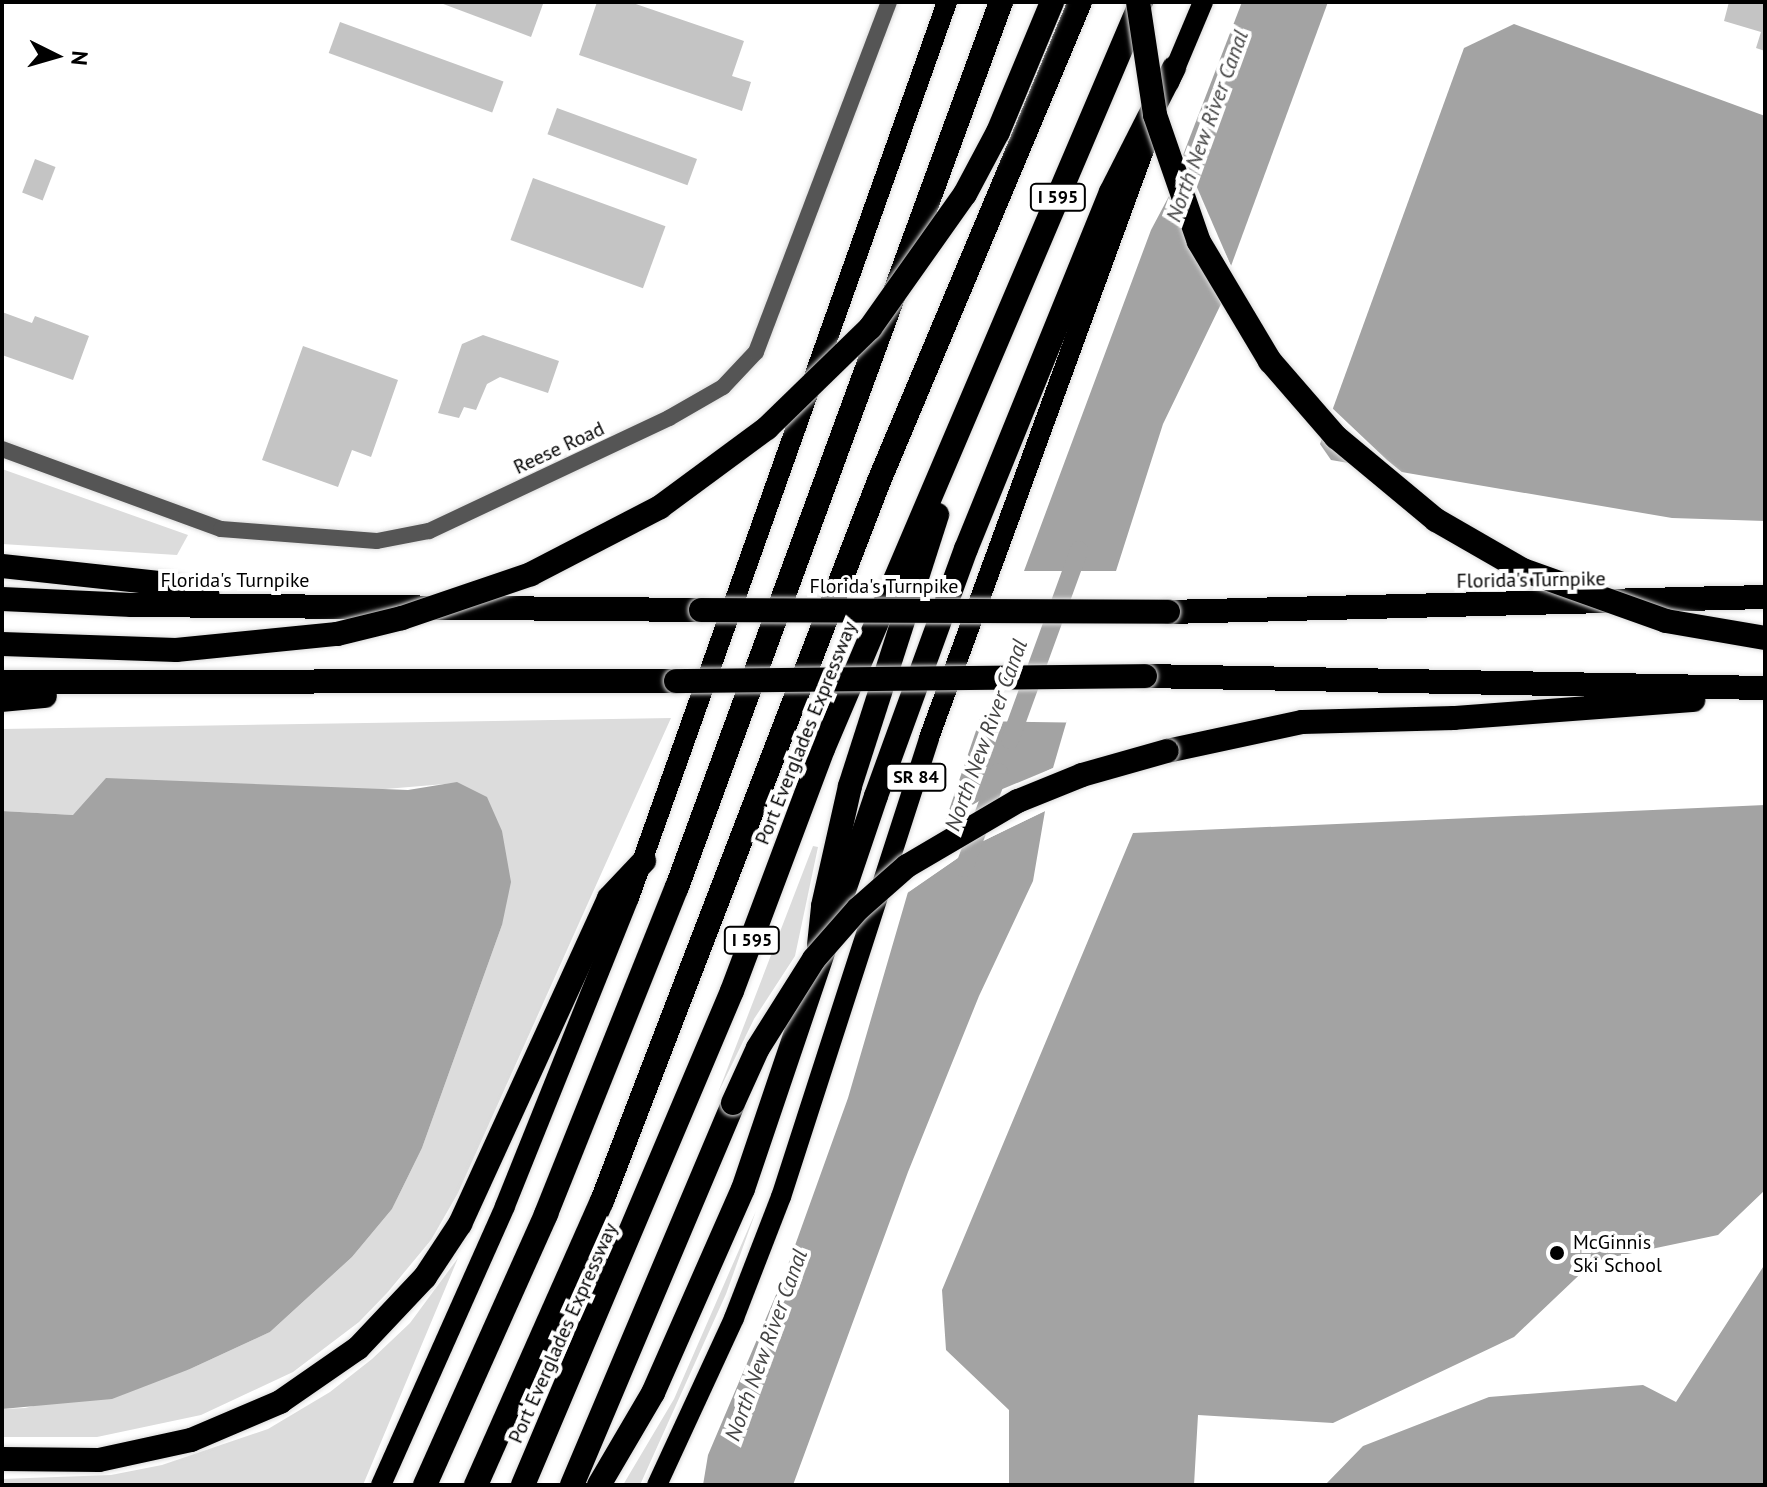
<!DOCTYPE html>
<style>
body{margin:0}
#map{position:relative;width:1767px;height:1487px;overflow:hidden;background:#fff;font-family:"PT Sans",sans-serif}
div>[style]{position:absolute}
.green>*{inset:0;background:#dcdcdc}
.water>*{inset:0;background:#a3a3a3}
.pier>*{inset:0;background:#fff;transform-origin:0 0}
.canal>*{height:18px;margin:-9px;padding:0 9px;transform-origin:9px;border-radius:9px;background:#a3a3a3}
.building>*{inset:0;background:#c4c4c4;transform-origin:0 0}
.roads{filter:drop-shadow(0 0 2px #dbdbdb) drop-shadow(0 0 2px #dbdbdb)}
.minor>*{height:16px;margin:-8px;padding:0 8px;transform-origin:8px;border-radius:8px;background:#555}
.primary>*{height:20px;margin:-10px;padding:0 10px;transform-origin:10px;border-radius:10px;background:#000}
.motorway>*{height:24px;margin:-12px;padding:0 12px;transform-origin:12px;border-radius:12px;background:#000}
.bridges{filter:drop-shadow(0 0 2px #dbdbdb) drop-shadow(0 0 2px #dbdbdb)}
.motorway-bridge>*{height:24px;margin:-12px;padding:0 12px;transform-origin:12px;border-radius:12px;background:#000}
.dots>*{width:22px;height:22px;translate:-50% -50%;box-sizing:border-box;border:4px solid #fff;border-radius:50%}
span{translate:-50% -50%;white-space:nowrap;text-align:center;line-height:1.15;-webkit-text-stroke:8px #fff;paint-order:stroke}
.shield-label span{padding:2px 6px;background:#fff;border:2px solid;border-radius:6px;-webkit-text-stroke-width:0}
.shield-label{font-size:18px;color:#000;font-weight:700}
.street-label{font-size:20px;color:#000}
.poi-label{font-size:20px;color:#000}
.left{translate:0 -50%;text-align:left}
.water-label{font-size:22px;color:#444;font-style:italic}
.frame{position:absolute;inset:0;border:4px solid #000;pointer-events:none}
.north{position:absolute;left:16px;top:16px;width:80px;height:80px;-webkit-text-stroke:6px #fff;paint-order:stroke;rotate:95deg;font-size:22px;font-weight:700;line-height:32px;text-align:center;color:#000}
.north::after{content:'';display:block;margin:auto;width:28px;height:36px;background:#000;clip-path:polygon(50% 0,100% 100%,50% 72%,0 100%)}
</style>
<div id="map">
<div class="green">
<i style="clip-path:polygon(2px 469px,188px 535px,177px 555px,2px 544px)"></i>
<i style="clip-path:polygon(671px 718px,458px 1193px,431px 1240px,387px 1293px,359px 1322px,293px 1372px,201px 1415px,97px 1437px,2px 1437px,2px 1409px,25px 1408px,190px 1369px,270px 1332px,352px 1257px,392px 1209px,422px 1148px,502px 925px,457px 783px,73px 815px,2px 811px,2px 729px)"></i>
<i style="clip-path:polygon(813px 846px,818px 847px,795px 956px,754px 1019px,718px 1093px)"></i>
<i style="clip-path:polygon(756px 1211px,726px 1294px,640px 1485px,623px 1485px,674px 1399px)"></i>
<i style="clip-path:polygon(458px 1258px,363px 1485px,2px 1485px,2px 1479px,111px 1475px,162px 1465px,268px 1429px,330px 1392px,372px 1359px,410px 1323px)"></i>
</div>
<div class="water">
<i style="clip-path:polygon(1242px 2px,1328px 2px,1231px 266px,1183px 155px)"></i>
<i style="clip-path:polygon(1514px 24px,1765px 116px,1765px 521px,1672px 518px,1331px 460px,1320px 444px,1464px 48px)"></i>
<i style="clip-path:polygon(1169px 196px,1221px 304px,1163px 424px,1116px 571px,1024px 571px,1151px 230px)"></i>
<i style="clip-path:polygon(980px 719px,1067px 720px,1053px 768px,946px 819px)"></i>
<i style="clip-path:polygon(106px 778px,408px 790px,457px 782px,487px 797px,502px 831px,511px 882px,502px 925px,422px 1148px,392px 1209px,352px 1257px,270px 1332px,190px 1369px,112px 1399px,2px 1409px,2px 811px,73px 815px)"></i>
<i style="clip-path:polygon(1765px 805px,1765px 1190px,1718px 1235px,1594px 1261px,1514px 1337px,1333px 1423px,1198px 1415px,1194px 1485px,1009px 1485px,1009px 1410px,946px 1350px,942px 1290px,1133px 833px)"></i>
<i style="clip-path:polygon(1045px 811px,1033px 881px,979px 996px,908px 1172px,793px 1485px,703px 1485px,708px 1455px,784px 1276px,848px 1098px,908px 892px,981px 842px)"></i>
<i style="clip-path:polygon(1765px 1264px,1765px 1485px,1325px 1485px,1363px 1446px,1489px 1397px,1643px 1385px,1676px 1402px)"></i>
</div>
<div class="pier">
<i style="clip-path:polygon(1181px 149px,1205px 211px,1233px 270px,1228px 268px,1201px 213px)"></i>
<i style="clip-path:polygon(1330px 406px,1387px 460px,1409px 478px,1354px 468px,1320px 433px)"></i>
<i style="clip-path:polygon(1020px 571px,1121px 571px,1024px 575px)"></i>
<i style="left:980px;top:715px;width:87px;height:6px;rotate:1deg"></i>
<i style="clip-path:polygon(1058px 766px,948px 823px,943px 822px,993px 793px)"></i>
<i style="clip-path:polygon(1043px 807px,1049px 809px,981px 842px,903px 896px,951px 855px)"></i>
</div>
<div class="canal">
<i style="left:1010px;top:740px;width:202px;rotate:-70deg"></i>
<i style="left:964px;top:868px;width:102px;rotate:-70deg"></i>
</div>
<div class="building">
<i style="clip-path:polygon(438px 2px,538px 2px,543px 4px,531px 37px)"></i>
<i style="clip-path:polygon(597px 2px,630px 2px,744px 41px,732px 76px,751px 82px,742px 111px,579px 55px)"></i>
<i style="clip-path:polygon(1729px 2px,1765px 2px,1765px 51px,1756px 48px,1761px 32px,1724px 21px)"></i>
<i style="left:340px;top:22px;width:174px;height:33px;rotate:20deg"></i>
<i style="left:557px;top:108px;width:149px;height:28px;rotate:20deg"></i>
<i style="left:35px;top:159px;width:22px;height:36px;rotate:21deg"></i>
<i style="left:533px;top:178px;width:141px;height:66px;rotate:20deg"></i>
<i style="clip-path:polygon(2px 312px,32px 323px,35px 316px,89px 336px,73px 380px,2px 355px)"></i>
<i style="clip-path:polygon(483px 335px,559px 361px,548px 393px,500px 377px,487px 384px,476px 410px,464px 407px,459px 418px,438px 413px,462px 344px)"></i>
<i style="clip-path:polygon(303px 346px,398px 380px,371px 457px,352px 450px,338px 487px,262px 460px)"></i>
</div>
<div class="roads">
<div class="minor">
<i style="left:2px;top:449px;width:233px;rotate:20.1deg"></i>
<i style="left:221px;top:529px;width:156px;rotate:4.4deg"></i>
<i style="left:377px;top:541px;width:53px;rotate:-10.9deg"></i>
<i style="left:429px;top:531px;width:265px;rotate:-25.2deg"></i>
<i style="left:669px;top:418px;width:62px;rotate:-29.9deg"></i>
<i style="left:723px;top:387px;width:48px;rotate:-46.7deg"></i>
<i style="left:756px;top:352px;width:374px;rotate:-69.2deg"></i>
</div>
<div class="primary">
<i style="left:1169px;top:83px;width:88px;rotate:-67.2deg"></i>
<i style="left:381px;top:1485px;width:305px;rotate:-66deg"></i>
<i style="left:505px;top:1206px;width:332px;rotate:-68.1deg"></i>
<i style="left:629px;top:898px;width:951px;rotate:-70.46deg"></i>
<i style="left:657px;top:1485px;width:184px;rotate:-65.2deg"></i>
<i style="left:734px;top:1318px;width:130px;rotate:-68.8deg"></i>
<i style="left:781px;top:1197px;width:482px;rotate:-72.1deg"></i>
<i style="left:929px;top:738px;width:638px;rotate:-69.92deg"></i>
</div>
<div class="motorway">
<i style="left:2px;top:566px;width:167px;rotate:6.2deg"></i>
<i style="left:168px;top:584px;width:41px;rotate:15.4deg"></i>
<i style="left:2px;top:599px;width:130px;rotate:2.6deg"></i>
<i style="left:132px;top:605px;width:569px;rotate:0.5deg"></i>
<i style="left:1168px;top:612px;width:597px;rotate:-1.44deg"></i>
<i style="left:1145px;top:676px;width:620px;rotate:1.11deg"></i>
<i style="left:2px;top:682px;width:674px;rotate:-0.09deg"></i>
<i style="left:2px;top:700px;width:43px;rotate:-5.3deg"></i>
<i style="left:1167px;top:751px;width:138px;rotate:-12.1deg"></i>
<i style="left:1302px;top:722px;width:152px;rotate:-1.5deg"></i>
<i style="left:1454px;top:718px;width:240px;rotate:-4.3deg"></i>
<i style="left:819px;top:945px;width:39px;rotate:-84deg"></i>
<i style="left:823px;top:906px;width:123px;rotate:-77.3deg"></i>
<i style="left:850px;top:786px;width:285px;rotate:-72.2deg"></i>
<i style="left:2px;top:1459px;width:97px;rotate:0.6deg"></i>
<i style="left:99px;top:1460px;width:94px;rotate:-12.3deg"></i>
<i style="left:191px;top:1440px;width:97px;rotate:-23.1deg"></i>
<i style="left:280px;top:1402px;width:95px;rotate:-34.7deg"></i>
<i style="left:358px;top:1348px;width:98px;rotate:-46.7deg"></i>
<i style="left:425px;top:1277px;width:64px;rotate:-56.6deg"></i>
<i style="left:460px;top:1224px;width:358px;rotate:-65.4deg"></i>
<i style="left:609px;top:898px;width:51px;rotate:-46.6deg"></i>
<i style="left:425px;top:1485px;width:297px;rotate:-65.9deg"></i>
<i style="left:546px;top:1214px;width:352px;rotate:-68.2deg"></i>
<i style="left:677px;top:887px;width:942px;rotate:-69.89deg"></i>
<i style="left:476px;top:1485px;width:311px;rotate:-66.1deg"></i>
<i style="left:602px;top:1201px;width:771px;rotate:-68.96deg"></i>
<i style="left:879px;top:481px;width:519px;rotate:-67.24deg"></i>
<i style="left:523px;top:1485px;width:536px;rotate:-67.07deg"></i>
<i style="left:732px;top:991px;width:259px;rotate:-69.4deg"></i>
<i style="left:823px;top:749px;width:812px;rotate:-66.94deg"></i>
<i style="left:572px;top:1485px;width:415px;rotate:-67.1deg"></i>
<i style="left:599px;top:1485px;width:107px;rotate:-59.6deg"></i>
<i style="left:653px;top:1393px;width:223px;rotate:-66.2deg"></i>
<i style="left:743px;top:1189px;width:415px;rotate:-71.3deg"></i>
<i style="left:876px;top:796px;width:263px;rotate:-70deg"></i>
<i style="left:966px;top:549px;width:385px;rotate:-67.9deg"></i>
<i style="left:1111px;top:192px;width:139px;rotate:-63.1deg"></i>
</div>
</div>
<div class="bridges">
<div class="motorway-bridge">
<i style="left:1138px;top:2px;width:114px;rotate:81.4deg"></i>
<i style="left:1155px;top:115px;width:134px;rotate:70.9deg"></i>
<i style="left:1199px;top:242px;width:139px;rotate:59.2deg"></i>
<i style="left:1270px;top:361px;width:101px;rotate:49deg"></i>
<i style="left:1336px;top:437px;width:130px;rotate:39.7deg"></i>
<i style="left:1436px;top:520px;width:100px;rotate:29.9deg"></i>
<i style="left:1523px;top:570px;width:152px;rotate:19.6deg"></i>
<i style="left:1666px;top:621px;width:100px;rotate:9.7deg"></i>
<i style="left:701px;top:610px;width:467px;rotate:0.2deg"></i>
<i style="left:2px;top:644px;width:174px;rotate:2deg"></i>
<i style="left:176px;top:650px;width:162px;rotate:-5.7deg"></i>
<i style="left:337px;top:634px;width:67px;rotate:-13.8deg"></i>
<i style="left:402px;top:618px;width:136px;rotate:-18.8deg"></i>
<i style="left:531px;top:574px;width:145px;rotate:-27.4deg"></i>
<i style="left:660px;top:507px;width:133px;rotate:-36.4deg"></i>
<i style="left:767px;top:428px;width:144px;rotate:-44.2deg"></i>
<i style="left:870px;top:328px;width:164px;rotate:-54.7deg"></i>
<i style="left:965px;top:194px;width:70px;rotate:-62deg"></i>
<i style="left:998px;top:132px;width:141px;rotate:-67.4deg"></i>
<i style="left:676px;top:681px;width:469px;rotate:-0.6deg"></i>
<i style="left:733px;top:1103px;width:60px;rotate:-65.6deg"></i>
<i style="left:758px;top:1048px;width:105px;rotate:-57.8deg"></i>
<i style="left:814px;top:959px;width:67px;rotate:-48.7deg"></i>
<i style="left:858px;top:909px;width:65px;rotate:-41.3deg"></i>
<i style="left:907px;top:866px;width:129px;rotate:-30.4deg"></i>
<i style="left:1018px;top:801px;width:69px;rotate:-22.1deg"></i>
<i style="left:1082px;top:775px;width:88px;rotate:-15.8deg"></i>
</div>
</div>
<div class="dots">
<i style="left:1557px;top:1253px;background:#000"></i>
</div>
<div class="shield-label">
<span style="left:1058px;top:197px">I 595</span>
<span style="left:916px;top:777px">SR 84</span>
<span style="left:752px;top:940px">I 595</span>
</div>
<div class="street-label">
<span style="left:559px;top:448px;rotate:-25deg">Reese Road</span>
<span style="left:235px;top:580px">Florida's Turnpike</span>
<span style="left:1531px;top:580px;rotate:-1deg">Florida's Turnpike</span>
<span style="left:884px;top:586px">Florida's Turnpike</span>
<span style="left:806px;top:733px;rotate:-68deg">Port Everglades Expressway</span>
<span style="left:563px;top:1333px;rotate:-66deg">Port Everglades Expressway</span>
</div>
<div class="poi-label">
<span class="left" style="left:1573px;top:1254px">McGinnis<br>Ski School</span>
</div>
<div class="water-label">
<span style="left:1207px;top:126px;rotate:-70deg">North New River Canal</span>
<span style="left:986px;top:735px;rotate:-70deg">North New River Canal</span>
<span style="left:766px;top:1345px;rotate:-70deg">North New River Canal</span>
</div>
<div class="frame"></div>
<div class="north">N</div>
</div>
